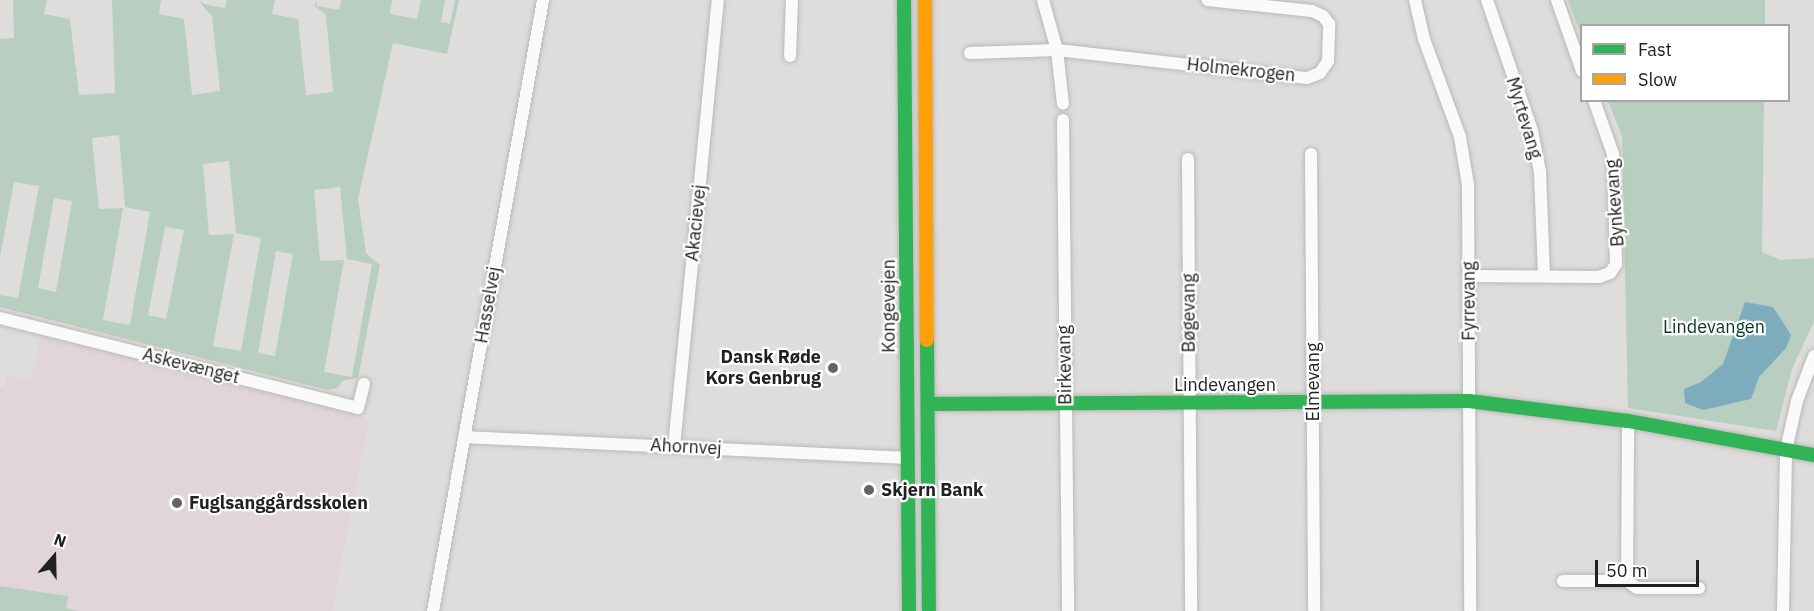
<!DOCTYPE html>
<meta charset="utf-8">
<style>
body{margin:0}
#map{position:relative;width:1814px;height:611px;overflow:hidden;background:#dedddc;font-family:"IBM Plex Sans",sans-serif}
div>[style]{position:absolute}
.commercial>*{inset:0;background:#e1d4db}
.green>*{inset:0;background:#b8cec1}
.water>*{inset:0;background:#7dadbd}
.roads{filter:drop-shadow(0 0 2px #bab9b8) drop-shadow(0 0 2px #bab9b8)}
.street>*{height:12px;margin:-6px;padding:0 6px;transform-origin:6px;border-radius:6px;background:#fafafa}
.fast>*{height:14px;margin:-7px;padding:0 7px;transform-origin:7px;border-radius:7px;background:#30b455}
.slow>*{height:14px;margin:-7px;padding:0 7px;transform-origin:7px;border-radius:7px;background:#ff9f0a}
.dots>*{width:16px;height:16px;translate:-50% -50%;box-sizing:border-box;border:3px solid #fff;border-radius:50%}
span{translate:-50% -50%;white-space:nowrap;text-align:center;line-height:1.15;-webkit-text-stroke:4.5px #fff;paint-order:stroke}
.street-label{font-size:18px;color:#212120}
.park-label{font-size:18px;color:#003622}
.poi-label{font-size:18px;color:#212120;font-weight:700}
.right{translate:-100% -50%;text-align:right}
.left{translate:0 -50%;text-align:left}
.legend{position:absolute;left:1580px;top:24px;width:210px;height:78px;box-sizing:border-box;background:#fff;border:2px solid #a6a6a6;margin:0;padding:8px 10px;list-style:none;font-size:18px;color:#212120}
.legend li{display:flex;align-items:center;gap:12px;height:30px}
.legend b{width:30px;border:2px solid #a6a6a6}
.north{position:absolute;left:24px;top:527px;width:60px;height:60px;-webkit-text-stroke:4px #fff;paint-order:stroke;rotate:20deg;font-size:16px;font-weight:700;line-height:24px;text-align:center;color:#212120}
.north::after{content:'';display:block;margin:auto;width:21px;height:27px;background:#212120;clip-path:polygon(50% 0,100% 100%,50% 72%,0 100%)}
.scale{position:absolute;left:1595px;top:560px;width:104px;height:27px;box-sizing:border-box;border:3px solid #212120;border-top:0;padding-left:8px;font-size:18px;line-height:21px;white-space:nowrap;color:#212120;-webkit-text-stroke:4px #fff;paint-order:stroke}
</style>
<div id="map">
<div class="commercial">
<i style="clip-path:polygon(41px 337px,369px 419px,332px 611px,78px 611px,66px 608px,67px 596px,0 586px,0 387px,4px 387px,7px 374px,31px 380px)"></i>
</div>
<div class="green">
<i style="clip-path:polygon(evenodd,13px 0,47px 0,44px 14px,70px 19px,79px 95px,115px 93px,112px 0,161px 0,159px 14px,184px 19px,192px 95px,220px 91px,212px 16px,201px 4px,202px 0,203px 4px,225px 8px,227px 0,275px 0,272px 14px,298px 19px,306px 95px,333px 92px,326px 15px,315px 6px,316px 0,317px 6px,339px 10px,341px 0,392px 0,390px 14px,417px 19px,421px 0,445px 0,441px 22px,450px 24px,455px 0,459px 0,447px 54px,393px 43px,358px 199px,366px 253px,380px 265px,358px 378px,344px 380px,337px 388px,328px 390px,0 307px,0 295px,18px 298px,39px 186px,14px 182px,0 257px,0 39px,14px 38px,13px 0,119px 135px,125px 207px,150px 212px,130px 325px,103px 320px,123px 208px,99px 209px,92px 138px,119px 135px,13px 0,229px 161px,236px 233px,261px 238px,241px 351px,213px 346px,234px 234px,209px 235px,203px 164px,229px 161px,13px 0,340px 187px,347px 259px,372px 264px,352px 377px,324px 372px,344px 260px,320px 261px,314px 190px,340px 187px,13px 0,54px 198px,72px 201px,56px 292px,38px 288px,54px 198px,13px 0,165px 227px,184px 230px,166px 319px,148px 315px,165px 227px,13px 0,276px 251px,293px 254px,275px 356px,258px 353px,276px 251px)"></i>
<i style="clip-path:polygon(1568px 0,1765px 0,1765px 25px,1582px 26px,1581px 34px)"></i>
<i style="clip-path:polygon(1608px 101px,1764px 101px,1762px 252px,1780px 260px,1814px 258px,1814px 322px,1792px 369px,1776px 431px,1628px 408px,1622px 136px)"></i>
<i style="clip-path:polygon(0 586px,68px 596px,66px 608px,78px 611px,0 611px)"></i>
</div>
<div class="water">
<i style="clip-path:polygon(1745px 302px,1773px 307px,1791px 335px,1786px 348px,1759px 377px,1751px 399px,1703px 410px,1685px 403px,1684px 389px,1701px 382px,1723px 364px)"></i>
</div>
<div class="roads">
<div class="street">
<i style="left:1043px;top:0;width:52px;rotate:74.4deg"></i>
<i style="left:1057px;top:50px;width:54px;rotate:83.7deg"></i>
<i style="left:1415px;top:0;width:40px;rotate:77deg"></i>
<i style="left:1424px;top:39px;width:104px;rotate:69.8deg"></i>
<i style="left:1460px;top:137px;width:49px;rotate:80.5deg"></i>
<i style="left:1468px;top:185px;width:426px;rotate:89.7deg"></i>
<i style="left:1487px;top:0;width:139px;rotate:71deg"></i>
<i style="left:1532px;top:131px;width:42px;rotate:79deg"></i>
<i style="left:1540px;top:172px;width:104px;rotate:87.8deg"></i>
<i style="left:1557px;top:0;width:75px;rotate:70.6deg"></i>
<i style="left:970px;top:53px;width:87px;rotate:-2deg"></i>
<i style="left:1057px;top:50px;width:252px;rotate:6.4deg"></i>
<i style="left:1307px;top:78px;width:14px;rotate:-21deg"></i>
<i style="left:1320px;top:73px;width:14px;rotate:-56deg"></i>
<i style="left:1328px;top:61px;width:37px;rotate:-88deg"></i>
<i style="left:1329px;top:24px;width:10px;rotate:-127deg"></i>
<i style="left:1323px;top:16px;width:12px;rotate:-156deg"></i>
<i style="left:1312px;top:11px;width:105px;rotate:-174deg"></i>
<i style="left:790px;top:56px;width:56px;rotate:-88deg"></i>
<i style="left:1063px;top:120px;width:491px;rotate:89.4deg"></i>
<i style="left:1311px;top:154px;width:457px;rotate:89.6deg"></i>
<i style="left:1188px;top:159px;width:452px;rotate:89.6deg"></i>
<i style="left:1469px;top:276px;width:130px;rotate:0.4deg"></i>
<i style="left:1599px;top:277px;width:12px;rotate:-20deg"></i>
<i style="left:1610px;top:273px;width:11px;rotate:-56deg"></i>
<i style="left:1616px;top:264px;width:110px;rotate:-91.6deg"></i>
<i style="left:1613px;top:154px;width:57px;rotate:-109.4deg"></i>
<i style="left:0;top:318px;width:369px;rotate:14.1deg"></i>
<i style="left:358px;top:408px;width:25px;rotate:-76deg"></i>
<i style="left:464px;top:437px;width:444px;rotate:2.7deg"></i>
<i style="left:674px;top:447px;width:449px;rotate:-84.4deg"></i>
<i style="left:1563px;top:581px;width:64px"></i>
<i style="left:1627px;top:581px;width:12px;rotate:35deg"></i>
<i style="left:1637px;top:588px;width:62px"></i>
<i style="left:1627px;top:581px;width:160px;rotate:-89.6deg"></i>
<i style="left:433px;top:611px;width:621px;rotate:-79.79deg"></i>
<i style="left:1783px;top:611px;width:161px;rotate:-88.9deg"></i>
<i style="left:1786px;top:450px;width:50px;rotate:-77.3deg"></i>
<i style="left:1797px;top:401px;width:48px;rotate:-69.3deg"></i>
</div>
<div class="fast">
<i style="left:904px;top:0;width:611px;rotate:89.53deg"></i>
<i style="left:927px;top:340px;width:271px;rotate:89.6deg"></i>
<i style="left:928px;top:404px;width:541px;rotate:-0.32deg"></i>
<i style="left:1469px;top:401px;width:160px;rotate:7.2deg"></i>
<i style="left:1628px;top:421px;width:189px;rotate:10.4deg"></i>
</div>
<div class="slow">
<i style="left:925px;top:0;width:340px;rotate:89.7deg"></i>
</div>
</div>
<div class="dots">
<i style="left:833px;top:368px;background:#636362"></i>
<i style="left:869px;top:490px;background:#636362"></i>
<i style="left:177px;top:503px;background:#636362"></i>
</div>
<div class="street-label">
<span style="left:1241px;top:70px;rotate:6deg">Holmekrogen</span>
<span style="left:1524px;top:118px;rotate:73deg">Myrtevang</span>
<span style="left:1615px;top:203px;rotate:-94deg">Bynkevang</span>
<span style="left:696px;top:223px;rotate:-84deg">Akacievej</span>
<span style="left:1469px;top:301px;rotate:-90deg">Fyrrevang</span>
<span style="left:488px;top:305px;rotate:-80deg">Hasselvej</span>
<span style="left:889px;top:306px;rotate:-90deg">Kongevejen</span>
<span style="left:1189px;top:313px;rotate:-90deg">Bøgevang</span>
<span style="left:1065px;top:365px;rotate:-91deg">Birkevang</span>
<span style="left:191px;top:366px;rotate:14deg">Askevænget</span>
<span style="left:1313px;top:382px;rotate:-90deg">Elmevang</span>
<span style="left:1225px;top:385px">Lindevangen</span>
<span style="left:686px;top:447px;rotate:3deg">Ahornvej</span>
</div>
<div class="park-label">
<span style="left:1714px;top:327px">Lindevangen</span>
</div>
<div class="poi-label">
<span class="right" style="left:821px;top:368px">Dansk Røde<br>Kors Genbrug</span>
<span class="left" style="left:881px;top:490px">Skjern Bank</span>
<span class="left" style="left:189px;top:503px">Fuglsanggårdsskolen</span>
</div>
<ul class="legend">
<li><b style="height:8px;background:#30b455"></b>Fast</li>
<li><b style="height:8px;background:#ff9f0a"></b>Slow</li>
</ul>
<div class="north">N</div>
<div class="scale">50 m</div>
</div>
